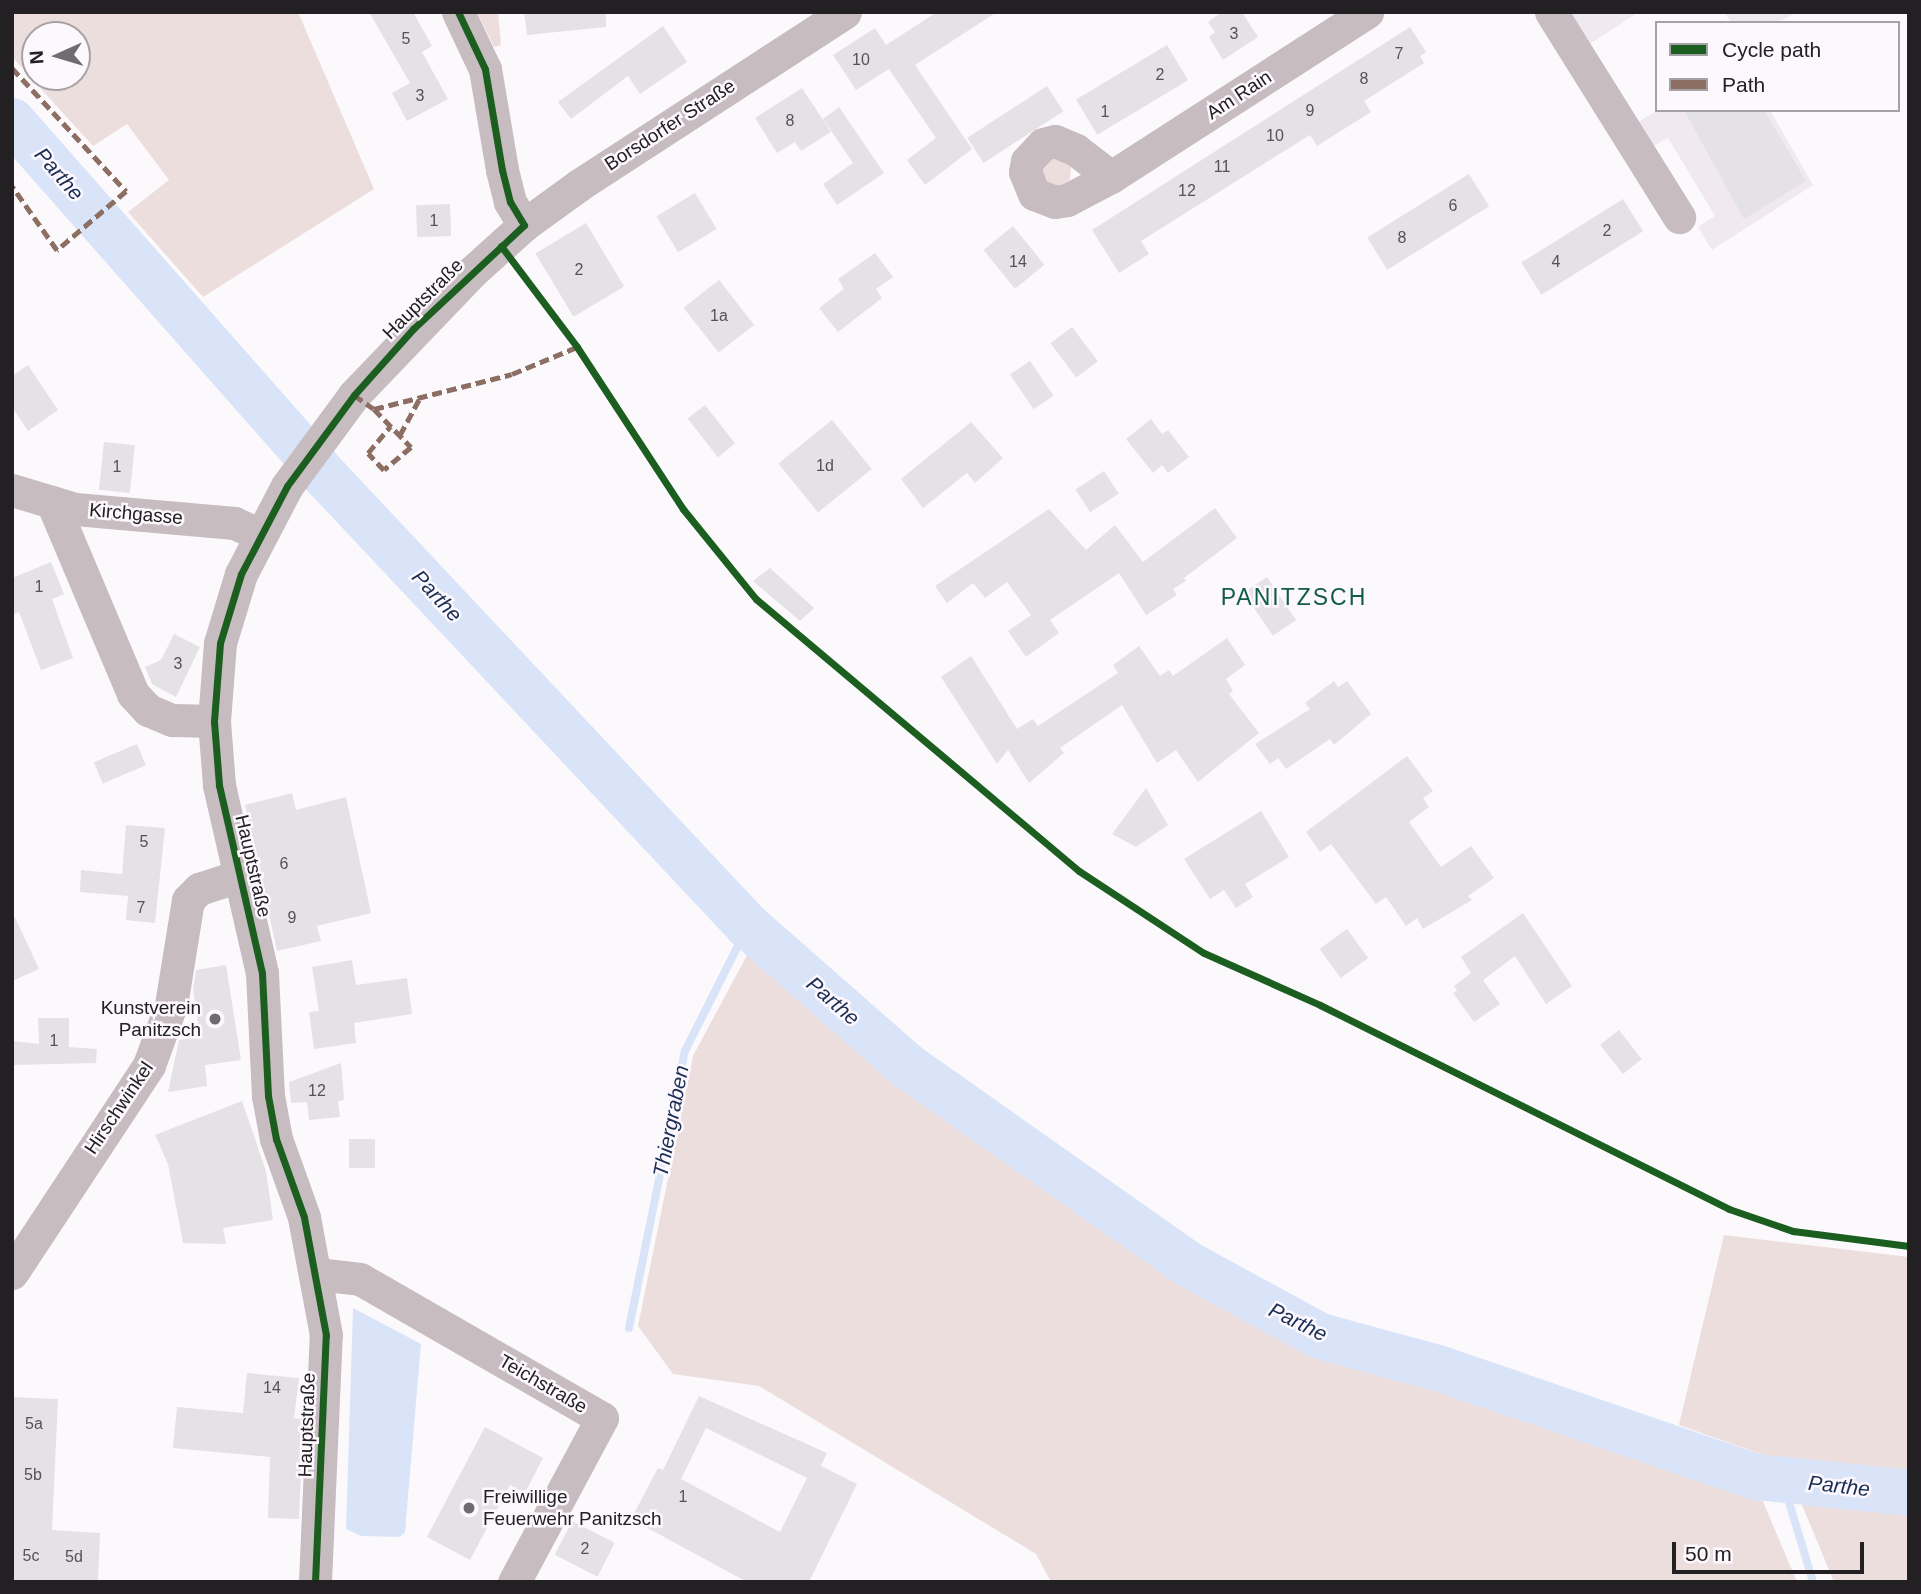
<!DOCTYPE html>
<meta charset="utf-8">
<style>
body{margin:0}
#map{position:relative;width:1921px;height:1594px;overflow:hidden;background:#fcf9fc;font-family:Arial,sans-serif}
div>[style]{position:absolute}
.built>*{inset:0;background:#f0e9f0}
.green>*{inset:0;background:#eddede}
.water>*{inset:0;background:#d9e4f9}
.stream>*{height:8px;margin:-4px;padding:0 4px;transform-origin:4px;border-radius:4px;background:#d9e4f9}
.river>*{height:46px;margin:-23px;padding:0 23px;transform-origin:23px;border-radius:23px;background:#d9e4f9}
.building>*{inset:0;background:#e4e2e5;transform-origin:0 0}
.minor>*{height:33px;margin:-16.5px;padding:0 16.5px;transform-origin:16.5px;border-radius:16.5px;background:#c7bcc0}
.quiet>*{height:5px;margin-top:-2.5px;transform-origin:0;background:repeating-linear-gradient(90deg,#8d6e63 0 10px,transparent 0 15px)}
.cycleway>*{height:7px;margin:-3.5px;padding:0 3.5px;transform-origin:3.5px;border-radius:3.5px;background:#1b5e20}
.dots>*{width:19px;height:19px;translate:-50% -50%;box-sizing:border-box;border:4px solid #fdf8fd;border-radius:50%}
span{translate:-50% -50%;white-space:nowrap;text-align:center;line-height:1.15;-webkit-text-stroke:5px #fdf8fd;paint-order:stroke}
.number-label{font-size:16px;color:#545255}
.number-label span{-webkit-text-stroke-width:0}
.street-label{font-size:19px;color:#222022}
.poi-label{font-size:19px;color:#222022}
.right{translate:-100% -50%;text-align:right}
.left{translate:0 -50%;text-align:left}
.water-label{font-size:21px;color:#192e54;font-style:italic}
.quarter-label{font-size:23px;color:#105c45;letter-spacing:2px}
.frame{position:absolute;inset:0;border:14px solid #222022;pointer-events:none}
.legend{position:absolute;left:1655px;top:21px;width:245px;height:91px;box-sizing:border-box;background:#fdf8fd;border:2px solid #a5a2a5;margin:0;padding:9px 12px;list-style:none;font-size:21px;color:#222022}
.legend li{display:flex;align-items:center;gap:14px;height:35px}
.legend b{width:35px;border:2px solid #a5a2a5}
.north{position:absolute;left:21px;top:21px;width:70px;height:70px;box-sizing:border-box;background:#fdf8fd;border:2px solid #a5a2a5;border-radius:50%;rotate:266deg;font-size:19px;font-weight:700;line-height:28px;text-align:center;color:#222022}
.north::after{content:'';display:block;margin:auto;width:24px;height:32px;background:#6e6c6e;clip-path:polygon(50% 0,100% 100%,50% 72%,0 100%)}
.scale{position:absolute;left:1672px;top:1542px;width:192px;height:32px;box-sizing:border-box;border:4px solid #222022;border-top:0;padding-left:9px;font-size:21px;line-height:24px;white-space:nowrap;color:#222022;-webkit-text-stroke:5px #fdf8fd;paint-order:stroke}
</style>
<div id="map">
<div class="built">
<i style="clip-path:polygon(1563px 12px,1639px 12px,1585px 47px)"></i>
<i style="clip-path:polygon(1724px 12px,1796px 12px,1778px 23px,1731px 23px)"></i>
<i style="clip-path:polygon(1658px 110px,1770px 110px,1813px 185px,1712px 250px,1698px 227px,1715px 216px,1668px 138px,1649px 148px,1635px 124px)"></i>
</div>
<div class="green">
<i style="clip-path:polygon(evenodd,12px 12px,298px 12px,374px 189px,203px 297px,128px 212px,169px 180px,127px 124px,93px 146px,12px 57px,12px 12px,77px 35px,77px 77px,35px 77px,35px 35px,77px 35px)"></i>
<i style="clip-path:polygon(477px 12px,498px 12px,501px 45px,494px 47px)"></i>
<i style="clip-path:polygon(1046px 153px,1071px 165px,1070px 180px,1051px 191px,1035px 162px)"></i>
<i style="clip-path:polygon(753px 944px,920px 1094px,1168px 1266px,1319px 1348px,1759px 1492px,1797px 1582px,1051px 1582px,1036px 1554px,759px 1386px,673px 1374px,638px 1326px,693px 1056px)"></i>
<i style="clip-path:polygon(1724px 1235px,1909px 1257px,1909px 1482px,1861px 1480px,1769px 1457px,1679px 1425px)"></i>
<i style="clip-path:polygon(1820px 1500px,1909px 1510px,1909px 1582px,1834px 1582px,1802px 1505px)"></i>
</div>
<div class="water">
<i style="clip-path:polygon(353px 1308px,421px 1344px,405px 1532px,400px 1537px,361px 1536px,346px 1529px)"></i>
</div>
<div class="stream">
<i style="left:629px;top:1328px;width:283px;rotate:-78.6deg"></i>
<i style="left:685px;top:1051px;width:140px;rotate:-63.3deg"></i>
<i style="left:1782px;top:1479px;width:108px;rotate:73.2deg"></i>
</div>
<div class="river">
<i style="left:12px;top:121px;width:476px;rotate:48.6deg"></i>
<i style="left:327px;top:478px;width:615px;rotate:46.78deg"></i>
<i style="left:748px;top:926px;width:210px;rotate:41.3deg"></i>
<i style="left:906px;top:1065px;width:345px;rotate:35.2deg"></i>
<i style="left:1188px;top:1264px;width:150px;rotate:28.6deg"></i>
<i style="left:1320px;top:1336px;width:122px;rotate:15.2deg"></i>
<i style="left:1438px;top:1368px;width:337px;rotate:18.9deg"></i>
<i style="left:1757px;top:1477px;width:153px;rotate:6deg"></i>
</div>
<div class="building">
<i style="clip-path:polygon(369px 12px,413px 12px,432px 46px,422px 52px,448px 99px,407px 121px,392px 93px,410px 83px)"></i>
<i style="clip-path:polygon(524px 12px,606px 12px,606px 27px,527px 35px)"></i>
<i style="clip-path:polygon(937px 12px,997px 12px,915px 65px,972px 149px,925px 185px,907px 160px,936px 138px,889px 69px,856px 90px,833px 55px,875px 28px,886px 45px)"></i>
<i style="clip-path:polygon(1222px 12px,1242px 12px,1258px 37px,1223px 60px,1209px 37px,1215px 32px,1208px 22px)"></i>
<i style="clip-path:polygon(663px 26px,687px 62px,640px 94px,628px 76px,571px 119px,558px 102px)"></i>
<i style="clip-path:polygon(1410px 27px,1426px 52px,1420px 56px,1424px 63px,1364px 101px,1371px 112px,1317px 146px,1310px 135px,1141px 241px,1149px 254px,1119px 273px,1092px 230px)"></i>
<i style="left:1167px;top:45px;width:41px;height:106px;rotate:59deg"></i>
<i style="left:1047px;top:86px;width:30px;height:95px;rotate:57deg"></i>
<i style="clip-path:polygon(802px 88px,831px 132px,801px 151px,795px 142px,777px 153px,755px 118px)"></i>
<i style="clip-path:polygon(839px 107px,884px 173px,837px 205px,823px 184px,853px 163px,823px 119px)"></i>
<i style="clip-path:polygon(1684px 110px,1764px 110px,1806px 181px,1744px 219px)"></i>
<i style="left:1469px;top:174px;width:38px;height:120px;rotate:58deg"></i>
<i style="left:695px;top:193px;width:42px;height:45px;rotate:59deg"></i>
<i style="left:1623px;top:199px;width:38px;height:120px;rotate:58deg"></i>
<i style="left:450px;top:204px;width:32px;height:34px;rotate:88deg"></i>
<i style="left:586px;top:223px;width:74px;height:59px;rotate:59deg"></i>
<i style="left:1013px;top:226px;width:50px;height:38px;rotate:51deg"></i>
<i style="clip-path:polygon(875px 253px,893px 277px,876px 289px,882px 298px,838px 332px,819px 308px,844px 289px,838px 279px)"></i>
<i style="left:719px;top:280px;width:57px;height:45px;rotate:52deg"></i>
<i style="left:1072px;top:327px;width:43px;height:27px;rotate:53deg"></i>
<i style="left:1030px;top:361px;width:42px;height:24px;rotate:56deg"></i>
<i style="clip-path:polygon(28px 365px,58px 410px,28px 431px,12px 407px,12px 376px)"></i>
<i style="left:705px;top:405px;width:49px;height:22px;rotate:52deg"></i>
<i style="clip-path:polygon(1151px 419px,1162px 434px,1168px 430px,1189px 457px,1168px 473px,1162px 465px,1153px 473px,1126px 439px)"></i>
<i style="left:832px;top:420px;width:63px;height:69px;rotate:51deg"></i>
<i style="clip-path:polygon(971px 422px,1003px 458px,975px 483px,967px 473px,923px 508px,901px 479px)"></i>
<i style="left:104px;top:442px;width:31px;height:48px;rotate:6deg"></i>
<i style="left:1104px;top:471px;width:27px;height:34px;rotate:57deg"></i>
<i style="clip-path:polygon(1215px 508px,1237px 538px,1184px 578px,1186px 581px,1173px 589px,1177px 595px,1146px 615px,1119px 573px,1050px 620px,1059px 633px,1026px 657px,1008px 631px,1031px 615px,1007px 582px,985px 598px,973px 583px,947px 603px,935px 586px,1049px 509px,1086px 550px,1115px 525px,1143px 562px)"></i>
<i style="clip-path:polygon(51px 562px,64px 594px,52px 599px,73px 658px,41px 670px,19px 612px,12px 615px,12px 578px)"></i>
<i style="clip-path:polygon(770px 568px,814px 608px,800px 621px,753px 581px)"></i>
<i style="left:1267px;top:577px;width:52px;height:28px;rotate:56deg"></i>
<i style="clip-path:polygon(174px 634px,200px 647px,176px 697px,152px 684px,145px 667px,161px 660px)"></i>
<i style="clip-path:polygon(1227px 638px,1245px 665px,1226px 679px,1233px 691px,1229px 694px,1259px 733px,1198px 782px,1176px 750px,1157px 763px,1122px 705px,1060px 748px,1064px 753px,1029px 783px,1008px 750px,997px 764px,941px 677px,971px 656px,1017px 729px,1033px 719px,1038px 726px,1118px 673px,1113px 665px,1139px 646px,1160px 676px,1169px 670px,1173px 676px)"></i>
<i style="clip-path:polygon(1334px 681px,1338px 687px,1347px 681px,1371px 714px,1334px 745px,1330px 739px,1286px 769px,1278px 758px,1270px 764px,1255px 744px,1310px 709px,1305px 703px)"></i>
<i style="left:137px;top:744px;width:23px;height:47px;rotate:67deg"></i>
<i style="clip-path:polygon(1407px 756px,1433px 791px,1423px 798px,1429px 807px,1409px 822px,1441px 867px,1471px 846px,1494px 878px,1468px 896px,1472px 900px,1423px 929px,1417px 918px,1406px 926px,1386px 897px,1376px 904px,1331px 844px,1320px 852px,1306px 832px)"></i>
<i style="clip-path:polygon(1146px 788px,1168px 825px,1136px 847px,1112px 834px)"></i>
<i style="clip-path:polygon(292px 793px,296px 810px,346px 797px,371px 913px,317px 926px,321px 941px,277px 951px,245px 805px)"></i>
<i style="clip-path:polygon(1261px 811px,1289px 857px,1245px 884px,1253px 897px,1236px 908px,1224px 890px,1210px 899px,1184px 859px)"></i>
<i style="clip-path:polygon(126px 825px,165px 828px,155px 923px,126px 920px,128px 896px,80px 892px,81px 870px,122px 874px)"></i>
<i style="clip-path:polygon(12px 911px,39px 969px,12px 981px)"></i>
<i style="clip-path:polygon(1523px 913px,1572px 986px,1546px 1004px,1515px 956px,1483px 980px,1500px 1004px,1474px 1022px,1453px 993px,1457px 991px,1454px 986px,1471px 973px,1461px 957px)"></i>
<i style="left:1347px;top:929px;width:36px;height:34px;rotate:54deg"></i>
<i style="clip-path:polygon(352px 960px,356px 985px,407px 978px,412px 1014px,354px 1023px,356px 1043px,314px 1049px,309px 1012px,319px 1011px,312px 967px)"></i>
<i style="clip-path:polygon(226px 965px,241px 1060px,205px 1065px,207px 1086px,168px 1092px,179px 1040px,200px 1037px,193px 989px,196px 970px)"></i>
<i style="clip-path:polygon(38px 1018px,69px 1018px,69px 1047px,97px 1049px,96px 1063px,12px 1065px,12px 1041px,39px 1044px)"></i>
<i style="left:1619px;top:1030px;width:37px;height:24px;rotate:52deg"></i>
<i style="clip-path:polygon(341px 1063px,344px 1100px,338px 1101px,340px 1117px,309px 1120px,307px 1102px,291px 1103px,289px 1082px)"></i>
<i style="clip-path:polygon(242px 1101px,266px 1171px,273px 1220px,223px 1228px,226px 1244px,183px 1243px,168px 1164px,155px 1135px)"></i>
<i style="left:349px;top:1139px;width:26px;height:29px"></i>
<i style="clip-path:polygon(247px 1373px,299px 1378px,294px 1418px,303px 1419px,299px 1519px,268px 1518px,270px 1457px,173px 1448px,177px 1407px,243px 1413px)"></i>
<i style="clip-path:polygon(evenodd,699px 1396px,827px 1453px,821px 1466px,857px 1484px,809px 1582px,747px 1582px,631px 1519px,658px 1468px,663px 1470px,699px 1396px,706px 1428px,807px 1478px,780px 1532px,681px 1479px,706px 1428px)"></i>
<i style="clip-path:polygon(12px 1397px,58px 1399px,52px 1530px,100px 1533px,98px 1582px,12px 1582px)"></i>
<i style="clip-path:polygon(485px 1427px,543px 1458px,525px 1493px,510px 1485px,470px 1560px,427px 1537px)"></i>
<i style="left:572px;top:1521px;width:48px;height:38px;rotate:27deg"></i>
</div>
<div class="minor">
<i style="left:458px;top:12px;width:63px;rotate:64.7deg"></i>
<i style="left:485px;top:69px;width:102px;rotate:80.4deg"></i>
<i style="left:502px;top:170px;width:33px;rotate:76deg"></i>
<i style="left:510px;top:202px;width:27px;rotate:59deg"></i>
<i style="left:1551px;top:12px;width:242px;rotate:58deg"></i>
<i style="left:1055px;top:141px;width:23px;rotate:23deg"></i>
<i style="left:1076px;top:150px;width:44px;rotate:37.6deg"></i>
<i style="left:1111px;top:177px;width:50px;rotate:152.4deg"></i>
<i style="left:1067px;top:200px;width:12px;rotate:171deg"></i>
<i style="left:1055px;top:202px;width:22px;rotate:-159deg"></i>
<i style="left:1034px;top:194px;width:24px;rotate:-112deg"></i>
<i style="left:1025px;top:172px;width:11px;rotate:-80deg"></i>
<i style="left:1027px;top:161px;width:23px;rotate:-47deg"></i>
<i style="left:1043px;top:144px;width:12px;rotate:-14deg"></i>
<i style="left:1111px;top:177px;width:305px;rotate:-32.8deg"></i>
<i style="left:12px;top:490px;width:66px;rotate:16.8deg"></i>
<i style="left:75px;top:509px;width:160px;rotate:5deg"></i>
<i style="left:234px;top:523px;width:27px;rotate:24deg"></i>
<i style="left:52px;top:502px;width:208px;rotate:67.1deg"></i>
<i style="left:133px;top:694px;width:22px;rotate:47deg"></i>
<i style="left:148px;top:710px;width:26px;rotate:23deg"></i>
<i style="left:172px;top:720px;width:42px;rotate:1.4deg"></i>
<i style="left:12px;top:1273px;width:249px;rotate:-56.6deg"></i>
<i style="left:149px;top:1065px;width:64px;rotate:-69.9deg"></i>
<i style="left:171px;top:1005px;width:106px;rotate:-80.8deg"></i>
<i style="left:188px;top:900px;width:16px;rotate:-45deg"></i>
<i style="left:199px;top:889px;width:42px;rotate:-18deg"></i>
<i style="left:317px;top:1274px;width:43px;rotate:6.6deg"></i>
<i style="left:360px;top:1279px;width:279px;rotate:29.9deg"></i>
<i style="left:602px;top:1418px;width:186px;rotate:118.2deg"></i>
<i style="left:315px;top:1582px;width:247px;rotate:-87.5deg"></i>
<i style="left:326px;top:1335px;width:120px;rotate:-100.6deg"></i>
<i style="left:304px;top:1217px;width:83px;rotate:-109.7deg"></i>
<i style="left:276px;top:1139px;width:44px;rotate:-100.5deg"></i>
<i style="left:268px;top:1096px;width:123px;rotate:-92.8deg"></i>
<i style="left:262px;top:973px;width:193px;rotate:-102.9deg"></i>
<i style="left:219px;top:785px;width:64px;rotate:-94.5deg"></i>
<i style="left:214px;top:721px;width:78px;rotate:-85.6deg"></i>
<i style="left:220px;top:643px;width:72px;rotate:-73.1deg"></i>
<i style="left:241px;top:574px;width:99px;rotate:-62.4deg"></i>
<i style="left:287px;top:486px;width:113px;rotate:-53.6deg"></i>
<i style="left:354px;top:395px;width:170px;rotate:-46.2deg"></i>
<i style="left:472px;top:272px;width:70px;rotate:-42.1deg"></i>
<i style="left:524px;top:225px;width:68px;rotate:-36deg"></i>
<i style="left:579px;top:185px;width:317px;rotate:-33deg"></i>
</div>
<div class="quiet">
<i style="left:12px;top:68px;width:168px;rotate:47.2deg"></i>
<i style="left:126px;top:191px;width:91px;rotate:139.5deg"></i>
<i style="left:57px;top:250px;width:78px;rotate:-125.1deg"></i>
<i style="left:354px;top:395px;width:24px;rotate:35deg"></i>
<i style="left:374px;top:409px;width:142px;rotate:-14.2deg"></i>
<i style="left:512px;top:374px;width:70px;rotate:-22.6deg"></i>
<i style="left:374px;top:409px;width:53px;rotate:45.8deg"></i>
<i style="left:411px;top:447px;width:35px;rotate:140deg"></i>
<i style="left:384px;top:470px;width:23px;rotate:-133deg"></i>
<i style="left:368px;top:453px;width:35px;rotate:-50deg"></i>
<i style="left:400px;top:435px;width:44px;rotate:-61.7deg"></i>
</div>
<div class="cycleway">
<i style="left:501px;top:246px;width:126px;rotate:53deg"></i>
<i style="left:577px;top:347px;width:194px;rotate:56.8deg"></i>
<i style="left:683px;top:509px;width:116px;rotate:51deg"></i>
<i style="left:756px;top:599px;width:422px;rotate:40.1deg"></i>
<i style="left:1079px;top:871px;width:149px;rotate:33.3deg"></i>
<i style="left:1204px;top:953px;width:127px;rotate:24.1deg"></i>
<i style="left:1320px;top:1005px;width:457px;rotate:26.5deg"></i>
<i style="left:1729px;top:1209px;width:68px;rotate:19deg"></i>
<i style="left:1793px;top:1231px;width:117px;rotate:7.4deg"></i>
<i style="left:315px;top:1582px;width:247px;rotate:-87.5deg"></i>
<i style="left:326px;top:1335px;width:120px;rotate:-100.6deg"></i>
<i style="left:304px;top:1217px;width:83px;rotate:-109.7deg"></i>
<i style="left:276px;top:1139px;width:44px;rotate:-100.5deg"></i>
<i style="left:268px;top:1096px;width:123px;rotate:-92.8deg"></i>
<i style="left:262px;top:973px;width:193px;rotate:-102.9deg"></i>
<i style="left:219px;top:785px;width:64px;rotate:-94.5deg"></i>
<i style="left:214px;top:721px;width:78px;rotate:-85.6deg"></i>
<i style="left:220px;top:643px;width:72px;rotate:-73.1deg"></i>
<i style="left:241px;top:574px;width:99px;rotate:-62.4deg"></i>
<i style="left:287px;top:486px;width:113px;rotate:-53.6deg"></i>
<i style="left:354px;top:395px;width:89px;rotate:-48.2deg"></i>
<i style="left:413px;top:329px;width:152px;rotate:-43.1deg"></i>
<i style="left:524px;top:225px;width:27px;rotate:-121deg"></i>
<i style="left:510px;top:202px;width:33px;rotate:-104deg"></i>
<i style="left:502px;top:170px;width:102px;rotate:-99.6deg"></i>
<i style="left:485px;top:69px;width:63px;rotate:-115.3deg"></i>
</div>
<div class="dots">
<i style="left:215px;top:1019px;background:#6e6c6e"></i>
<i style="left:469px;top:1508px;background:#6e6c6e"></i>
</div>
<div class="number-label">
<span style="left:1234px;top:34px">3</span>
<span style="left:406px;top:39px">5</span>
<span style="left:1399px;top:54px">7</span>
<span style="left:861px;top:60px">10</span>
<span style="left:1160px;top:75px">2</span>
<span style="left:1364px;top:79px">8</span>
<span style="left:420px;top:96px">3</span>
<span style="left:1310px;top:111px">9</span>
<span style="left:1105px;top:112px">1</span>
<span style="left:790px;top:121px">8</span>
<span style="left:1275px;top:136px">10</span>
<span style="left:1222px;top:167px">11</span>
<span style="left:1187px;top:191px">12</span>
<span style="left:1453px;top:206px">6</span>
<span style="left:434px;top:221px">1</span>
<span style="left:1607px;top:231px">2</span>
<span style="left:1402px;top:238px">8</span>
<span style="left:1018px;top:262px">14</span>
<span style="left:1556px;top:262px">4</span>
<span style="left:579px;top:270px">2</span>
<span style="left:719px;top:316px">1a</span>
<span style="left:825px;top:466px">1d</span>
<span style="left:117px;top:467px">1</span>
<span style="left:39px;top:587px">1</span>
<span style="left:178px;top:664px">3</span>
<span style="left:144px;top:842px">5</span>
<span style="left:284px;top:864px">6</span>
<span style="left:141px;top:908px">7</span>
<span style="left:292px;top:918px">9</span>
<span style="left:54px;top:1041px">1</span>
<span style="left:317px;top:1091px">12</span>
<span style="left:272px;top:1388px">14</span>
<span style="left:34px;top:1424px">5a</span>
<span style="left:33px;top:1475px">5b</span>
<span style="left:683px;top:1497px">1</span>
<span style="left:585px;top:1549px">2</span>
<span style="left:31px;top:1556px">5c</span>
<span style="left:74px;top:1557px">5d</span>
</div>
<div class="street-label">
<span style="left:1239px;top:95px;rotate:-33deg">Am Rain</span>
<span style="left:670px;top:125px;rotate:-33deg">Borsdorfer Straße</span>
<span style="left:423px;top:299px;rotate:-45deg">Hauptstraße</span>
<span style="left:136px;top:514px;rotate:5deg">Kirchgasse</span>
<span style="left:253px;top:866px;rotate:77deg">Hauptstraße</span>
<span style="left:119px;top:1108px;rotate:-56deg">Hirschwinkel</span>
<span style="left:543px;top:1384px;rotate:30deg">Teichstraße</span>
<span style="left:307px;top:1425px;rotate:-88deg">Hauptstraße</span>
</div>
<div class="poi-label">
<span class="right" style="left:201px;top:1019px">Kunstverein<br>Panitzsch</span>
<span class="left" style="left:483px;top:1508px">Freiwillige<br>Feuerwehr Panitzsch</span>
</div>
<div class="water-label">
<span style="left:59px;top:174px;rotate:49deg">Parthe</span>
<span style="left:437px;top:596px;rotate:47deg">Parthe</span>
<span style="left:833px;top:1001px;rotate:41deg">Parthe</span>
<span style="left:671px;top:1121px;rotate:-79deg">Thiergraben</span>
<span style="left:1298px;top:1322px;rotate:26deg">Parthe</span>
<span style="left:1839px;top:1486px;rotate:6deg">Parthe</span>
</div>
<div class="quarter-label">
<span style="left:1294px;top:597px">PANITZSCH</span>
</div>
<div class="frame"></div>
<ul class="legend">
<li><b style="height:9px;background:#1b5e20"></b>Cycle path</li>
<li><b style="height:9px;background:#8d6e63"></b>Path</li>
</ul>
<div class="north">N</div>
<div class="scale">50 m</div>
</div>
